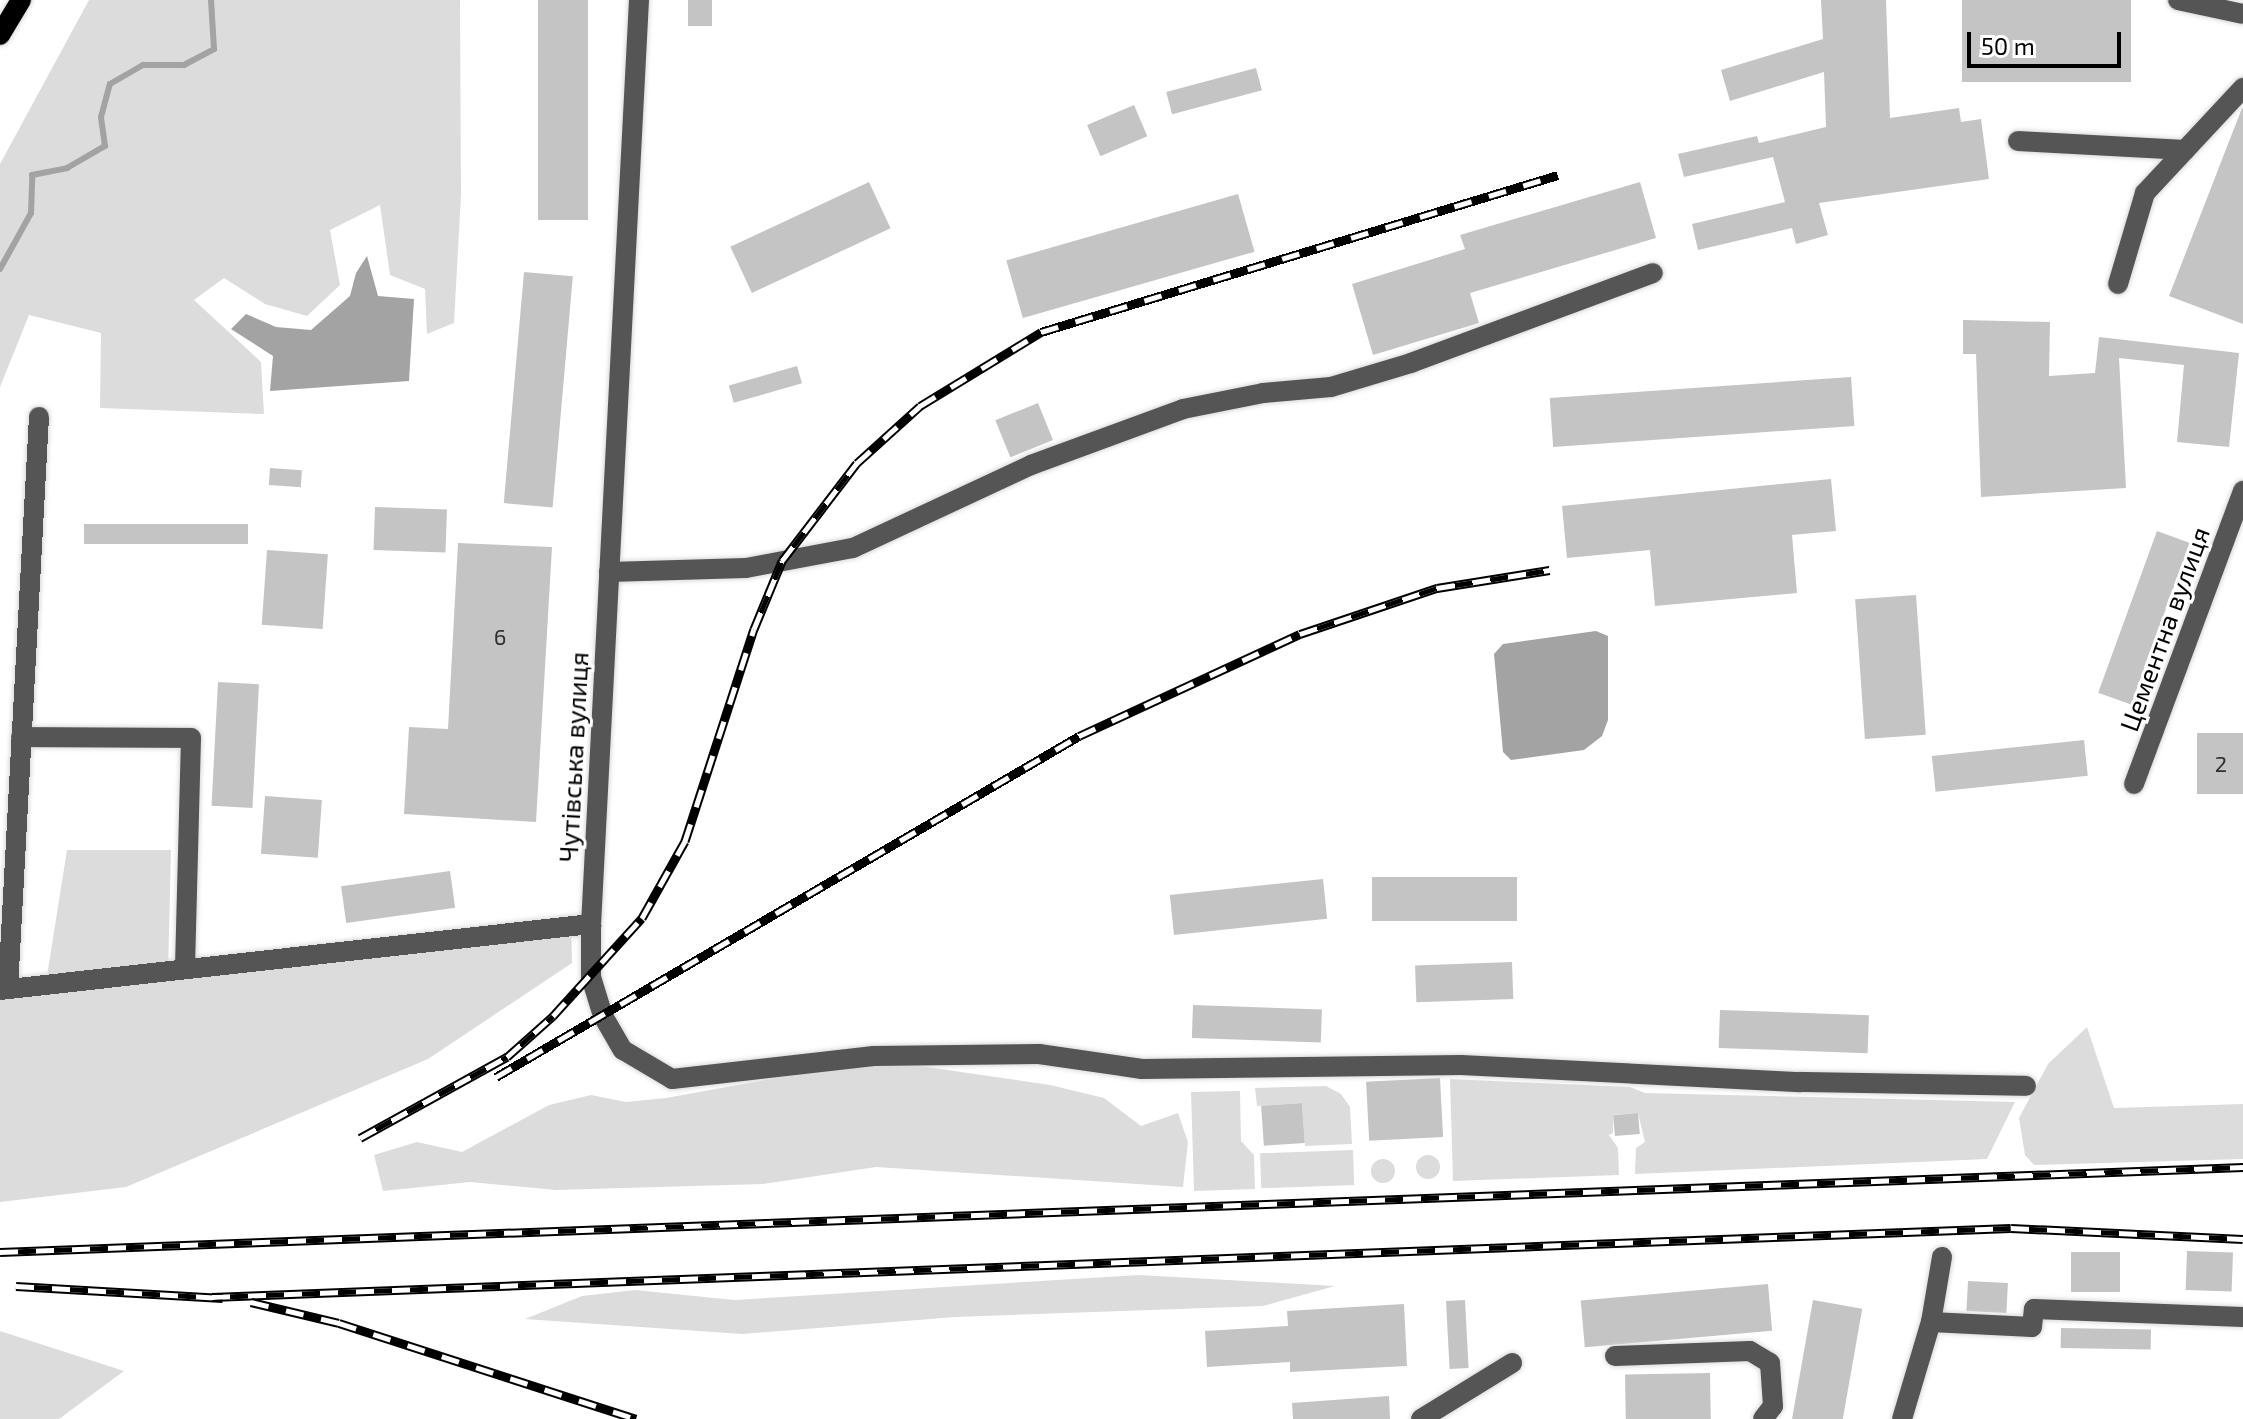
<!DOCTYPE html>
<meta charset="utf-8">
<style>
body{margin:0}
#map{position:relative;width:2243px;height:1419px;overflow:hidden;background:#fff;font-family:"Exo 2",sans-serif}
div>[style]{position:absolute}
.green>*{inset:0;background:#dcdcdc;transform-origin:0 0}
.round{border-radius:50%}
.water>*{inset:0;background:#a3a3a3}
.stream>*{height:6px;margin:-3px;padding:0 3px;transform-origin:3px;border-radius:3px;background:#a3a3a3}
.building>*{inset:0;background:#c4c4c4;transform-origin:0 0}
.roads{filter:drop-shadow(0 0 2px #dbdbdb) drop-shadow(0 0 2px #dbdbdb)}
.minor>*{height:20px;margin:-10px;padding:0 10px;transform-origin:10px;border-radius:10px;background:#555}
.major>*{height:20px;margin:-10px;padding:0 10px;transform-origin:10px;border-radius:10px;background:#000}
.rail>*{height:9px;margin-top:-4.5px;transform-origin:0;background:repeating-linear-gradient(90deg,#fff 0 18px,#000 0 36px);box-sizing:border-box;border-block:2px solid #000}
span{translate:-50% -50%;white-space:nowrap;text-align:center;line-height:1.15;-webkit-text-stroke:6px #fff;paint-order:stroke}
.number-label{font-size:22px;color:#313131}
.number-label span{-webkit-text-stroke-width:0}
.street-label{font-size:26px;color:#000}
.scale{position:absolute;left:1967px;top:32px;width:154px;height:36px;box-sizing:border-box;border:4px solid #000;border-top:0;padding-left:10px;font-size:24px;line-height:28px;white-space:nowrap;color:#000;-webkit-text-stroke:6px #fff;paint-order:stroke}
</style>
<div id="map">
<div class="green">
<i style="clip-path:polygon(89px 0,460px 0,461px 195px,454px 323px,427px 334px,425px 289px,390px 275px,380px 205px,330px 230px,340px 285px,307px 316px,265px 304px,224px 278px,194px 300px,261px 362px,264px 414px,100px 408px,101px 333px,29px 315px,0 387px,0 164px)"></i>
<i style="clip-path:polygon(67px 850px,171px 850px,168px 974px,571px 921px,572px 963px,428px 1059px,126px 1187px,0 1202px,0 979px,47px 976px)"></i>
<i style="clip-path:polygon(2087px 1027px,2114px 1108px,2243px 1104px,2243px 1159px,2034px 1165px,2025px 1155px,2019px 1118px,2048px 1064px)"></i>
<i style="clip-path:polygon(859px 1063px,899px 1063px,1050px 1085px,1104px 1098px,1141px 1126px,1178px 1113px,1188px 1142px,1183px 1187px,876px 1167px,763px 1184px,556px 1190px,470px 1182px,383px 1191px,374px 1155px,417px 1142px,462px 1152px,549px 1105px,591px 1095px,626px 1102px,666px 1098px)"></i>
<i style="clip-path:polygon(1450px 1079px,1630px 1087px,1645px 1093px,2015px 1102px,1987px 1159px,1635px 1174px,1636px 1148px,1645px 1142px,1638px 1113px,1613px 1115px,1613px 1133px,1609px 1135px,1618px 1148px,1619px 1175px,1453px 1181px)"></i>
<i style="clip-path:polygon(1326px 1086px,1341px 1094px,1350px 1107px,1352px 1144px,1305px 1146px,1302px 1103px,1257px 1106px,1255px 1088px)"></i>
<i style="clip-path:polygon(1240px 1091px,1241px 1141px,1254px 1155px,1255px 1189px,1194px 1191px,1191px 1092px)"></i>
<i style="left:1353px;top:1150px;width:35px;height:93px;rotate:88deg"></i>
<i class="round" style="left:1416px;top:1155px;width:24px;height:24px"></i>
<i class="round" style="left:1371px;top:1159px;width:24px;height:24px"></i>
<i style="clip-path:polygon(1139px 1275px,1335px 1286px,1263px 1306px,955px 1317px,742px 1334px,525px 1319px,582px 1296px,635px 1290px,734px 1300px)"></i>
<i style="clip-path:polygon(0 1331px,124px 1371px,59px 1419px,0 1419px)"></i>
</div>
<div class="water">
<i style="clip-path:polygon(367px 256px,378px 296px,414px 299px,409px 381px,270px 391px,273px 356px,231px 329px,246px 314px,276px 327px,311px 330px,350px 296px,356px 273px)"></i>
<i style="clip-path:polygon(1596px 631px,1608px 636px,1608px 720px,1602px 736px,1584px 750px,1511px 760px,1503px 752px,1494px 654px,1503px 644px)"></i>
</div>
<div class="stream">
<i style="left:0;top:269px;width:64px;rotate:-61deg"></i>
<i style="left:31px;top:213px;width:38px;rotate:-88deg"></i>
<i style="left:32px;top:175px;width:36px;rotate:-11deg"></i>
<i style="left:67px;top:168px;width:44px;rotate:-30.1deg"></i>
<i style="left:105px;top:146px;width:29px;rotate:-98deg"></i>
<i style="left:101px;top:117px;width:34px;rotate:-75deg"></i>
<i style="left:110px;top:84px;width:38px;rotate:-30deg"></i>
<i style="left:143px;top:65px;width:41px"></i>
<i style="left:184px;top:65px;width:34px;rotate:-28deg"></i>
<i style="left:214px;top:49px;width:49px;rotate:-93.5deg"></i>
</div>
<div class="building">
<i style="left:538px;top:0;width:50px;height:220px"></i>
<i style="left:688px;top:0;width:24px;height:26px"></i>
<i style="clip-path:polygon(1821px 0,1886px 0,1890px 118px,1959px 108px,1961px 122px,1981px 119px,1989px 179px,1819px 203px,1828px 235px,1796px 244px,1792px 228px,1698px 250px,1692px 224px,1785px 202px,1773px 157px,1684px 177px,1678px 154px,1757px 136px,1759px 143px,1826px 127px,1824px 72px,1730px 101px,1721px 70px,1823px 39px)"></i>
<i style="left:1962px;top:0;width:169px;height:82px"></i>
<i style="left:1256px;top:68px;width:23px;height:93px;rotate:75deg"></i>
<i style="left:1134px;top:105px;width:34px;height:51px;rotate:67deg"></i>
<i style="clip-path:polygon(2242px 108px,2243px 109px,2243px 324px,2169px 296px)"></i>
<i style="left:869px;top:182px;width:51px;height:153px;rotate:65deg"></i>
<i style="clip-path:polygon(1640px 182px,1656px 238px,1470px 293px,1479px 323px,1373px 355px,1352px 284px,1465px 249px,1460px 235px)"></i>
<i style="left:1238px;top:194px;width:60px;height:241px;rotate:74deg"></i>
<i style="left:524px;top:272px;width:49px;height:232px;rotate:5deg"></i>
<i style="clip-path:polygon(1963px 320px,2050px 322px,2049px 376px,2095px 373px,2099px 337px,2239px 353px,2229px 447px,2177px 442px,2184px 365px,2119px 358px,2126px 488px,1981px 497px,1976px 354px,1963px 354px)"></i>
<i style="left:797px;top:366px;width:18px;height:71px;rotate:74deg"></i>
<i style="left:1851px;top:377px;width:49px;height:302px;rotate:86deg"></i>
<i style="left:1038px;top:403px;width:40px;height:46px;rotate:68deg"></i>
<i style="left:270px;top:468px;width:32px;height:17px;rotate:4deg"></i>
<i style="clip-path:polygon(1831px 479px,1836px 531px,1792px 535px,1797px 593px,1655px 606px,1650px 550px,1567px 558px,1562px 506px)"></i>
<i style="left:375px;top:507px;width:72px;height:43px;rotate:2deg"></i>
<i style="left:84px;top:524px;width:164px;height:20px"></i>
<i style="left:2157px;top:531px;width:35px;height:172px;rotate:20deg"></i>
<i style="clip-path:polygon(458px 543px,552px 547px,536px 822px,404px 814px,409px 727px,448px 729px)"></i>
<i style="left:267px;top:550px;width:61px;height:75px;rotate:4deg"></i>
<i style="left:1916px;top:595px;width:140px;height:61px;rotate:86deg"></i>
<i style="left:218px;top:682px;width:41px;height:124px;rotate:3deg"></i>
<i style="left:2243px;top:733px;width:61px;height:46px;rotate:90deg"></i>
<i style="left:2084px;top:740px;width:36px;height:153px;rotate:84deg"></i>
<i style="left:265px;top:796px;width:57px;height:58px;rotate:4deg"></i>
<i style="left:450px;top:871px;width:37px;height:110px;rotate:82deg"></i>
<i style="left:1517px;top:877px;width:44px;height:145px;rotate:90deg"></i>
<i style="left:1323px;top:879px;width:40px;height:154px;rotate:84deg"></i>
<i style="left:1512px;top:962px;width:37px;height:97px;rotate:88deg"></i>
<i style="left:1193px;top:1005px;width:129px;height:33px;rotate:2deg"></i>
<i style="left:1720px;top:1010px;width:149px;height:38px;rotate:2deg"></i>
<i style="left:1440px;top:1078px;width:59px;height:74px;rotate:87deg"></i>
<i style="left:1302px;top:1103px;width:40px;height:41px;rotate:86deg"></i>
<i style="left:1638px;top:1113px;width:21px;height:25px;rotate:85deg"></i>
<i style="left:2187px;top:1251px;width:46px;height:39px;rotate:2deg"></i>
<i style="left:2071px;top:1252px;width:49px;height:40px"></i>
<i style="left:1968px;top:1281px;width:40px;height:30px;rotate:3deg"></i>
<i style="left:1768px;top:1284px;width:47px;height:188px;rotate:85deg"></i>
<i style="left:1465px;top:1300px;width:68px;height:19px;rotate:87deg"></i>
<i style="left:1813px;top:1300px;width:50px;height:121px;rotate:10deg"></i>
<i style="clip-path:polygon(1404px 1304px,1407px 1366px,1290px 1372px,1290px 1362px,1207px 1367px,1205px 1331px,1288px 1326px,1287px 1311px)"></i>
<i style="left:2061px;top:1328px;width:90px;height:20px;rotate:1deg"></i>
<i style="left:1710px;top:1373px;width:46px;height:85px;rotate:89deg"></i>
<i style="clip-path:polygon(1389px 1396px,1390px 1419px,1293px 1419px,1292px 1403px)"></i>
</div>
<div class="roads">
<div class="minor">
<i style="left:639px;top:0;width:925px;rotate:92.97deg"></i>
<i style="left:591px;top:924px;width:53px;rotate:90deg"></i>
<i style="left:591px;top:977px;width:41px;rotate:72.9deg"></i>
<i style="left:603px;top:1016px;width:39px;rotate:60deg"></i>
<i style="left:623px;top:1050px;width:57px;rotate:30.6deg"></i>
<i style="left:672px;top:1079px;width:203px;rotate:-6.5deg"></i>
<i style="left:874px;top:1056px;width:165px;rotate:-0.7deg"></i>
<i style="left:1039px;top:1054px;width:104px;rotate:8.3deg"></i>
<i style="left:1142px;top:1069px;width:319px;rotate:-0.7deg"></i>
<i style="left:1461px;top:1065px;width:340px;rotate:2.9deg"></i>
<i style="left:1801px;top:1082px;width:225px;rotate:1deg"></i>
<i style="left:2178px;top:0;width:66px;rotate:12.2deg"></i>
<i style="left:2018px;top:141px;width:167px;rotate:3.1deg"></i>
<i style="left:2118px;top:284px;width:95px;rotate:-73.5deg"></i>
<i style="left:2145px;top:193px;width:144px;rotate:-47deg"></i>
<i style="left:609px;top:572px;width:137px;rotate:-1.7deg"></i>
<i style="left:746px;top:568px;width:109px;rotate:-10.6deg"></i>
<i style="left:853px;top:548px;width:196px;rotate:-25deg"></i>
<i style="left:1031px;top:465px;width:162px;rotate:-20.2deg"></i>
<i style="left:1183px;top:409px;width:82px;rotate:-11.3deg"></i>
<i style="left:1263px;top:393px;width:68px;rotate:-5deg"></i>
<i style="left:1331px;top:387px;width:84px;rotate:-16.7deg"></i>
<i style="left:1411px;top:363px;width:258px;rotate:-20.4deg"></i>
<i style="left:21px;top:737px;width:170px;rotate:0.3deg"></i>
<i style="left:191px;top:738px;width:231px;rotate:91.5deg"></i>
<i style="left:2134px;top:784px;width:313px;rotate:-69.6deg"></i>
<i style="left:8px;top:989px;width:573px;rotate:-86.9deg"></i>
<i style="left:0;top:990px;width:595px;rotate:-6.37deg"></i>
<i style="left:1931px;top:1322px;width:101px;rotate:2.8deg"></i>
<i style="left:2032px;top:1327px;width:18px;rotate:-84deg"></i>
<i style="left:2034px;top:1309px;width:209px;rotate:2.2deg"></i>
<i style="left:1615px;top:1356px;width:135px;rotate:-2.1deg"></i>
<i style="left:1750px;top:1351px;width:23px;rotate:31deg"></i>
<i style="left:1770px;top:1363px;width:43px;rotate:86deg"></i>
<i style="left:1773px;top:1406px;width:16px;rotate:128deg"></i>
<i style="left:1421px;top:1419px;width:107px;rotate:-31.6deg"></i>
<i style="left:1902px;top:1419px;width:101px;rotate:-73.4deg"></i>
<i style="left:1931px;top:1322px;width:66px;rotate:-80.4deg"></i>
</div>
<div class="major">
<i style="left:0;top:35px;width:41px;rotate:-59deg"></i>
</div>
</div>
<div class="rail">
<i style="left:496px;top:1077px;width:675px;rotate:-30.32deg"></i>
<i style="left:1079px;top:736px;width:243px;rotate:-24.8deg"></i>
<i style="left:1300px;top:634px;width:145px;rotate:-18.6deg"></i>
<i style="left:1437px;top:588px;width:114px;rotate:-9.1deg"></i>
<i style="left:360px;top:1138px;width:168px;rotate:-28.9deg"></i>
<i style="left:507px;top:1057px;width:62px;rotate:-41.7deg"></i>
<i style="left:553px;top:1016px;width:132px;rotate:-47.8deg"></i>
<i style="left:642px;top:918px;width:88px;rotate:-60.8deg"></i>
<i style="left:685px;top:841px;width:223px;rotate:-72deg"></i>
<i style="left:754px;top:629px;width:74px;rotate:-67.6deg"></i>
<i style="left:782px;top:561px;width:123px;rotate:-52.6deg"></i>
<i style="left:857px;top:463px;width:85px;rotate:-42.1deg"></i>
<i style="left:920px;top:406px;width:142px;rotate:-31.4deg"></i>
<i style="left:1041px;top:332px;width:540px;rotate:-16.89deg"></i>
<i style="left:0;top:1252px;width:2245px;rotate:-2.17deg"></i>
<i style="left:16px;top:1286px;width:207px;rotate:3.3deg"></i>
<i style="left:212px;top:1297px;width:1800px;rotate:-2.2deg"></i>
<i style="left:2011px;top:1228px;width:232px;rotate:2.7deg"></i>
<i style="left:251px;top:1302px;width:90px;rotate:13.4deg"></i>
<i style="left:339px;top:1323px;width:312px;rotate:17.9deg"></i>
</div>
<div class="number-label">
<span style="left:500px;top:637px">6</span>
<span style="left:2221px;top:764px">2</span>
</div>
<div class="street-label">
<span style="left:2164px;top:629px;rotate:-70deg">Цементна вулиця</span>
<span style="left:573px;top:757px;rotate:-87deg">Чутівська вулиця</span>
</div>
<div class="scale">50 m</div>
</div>
